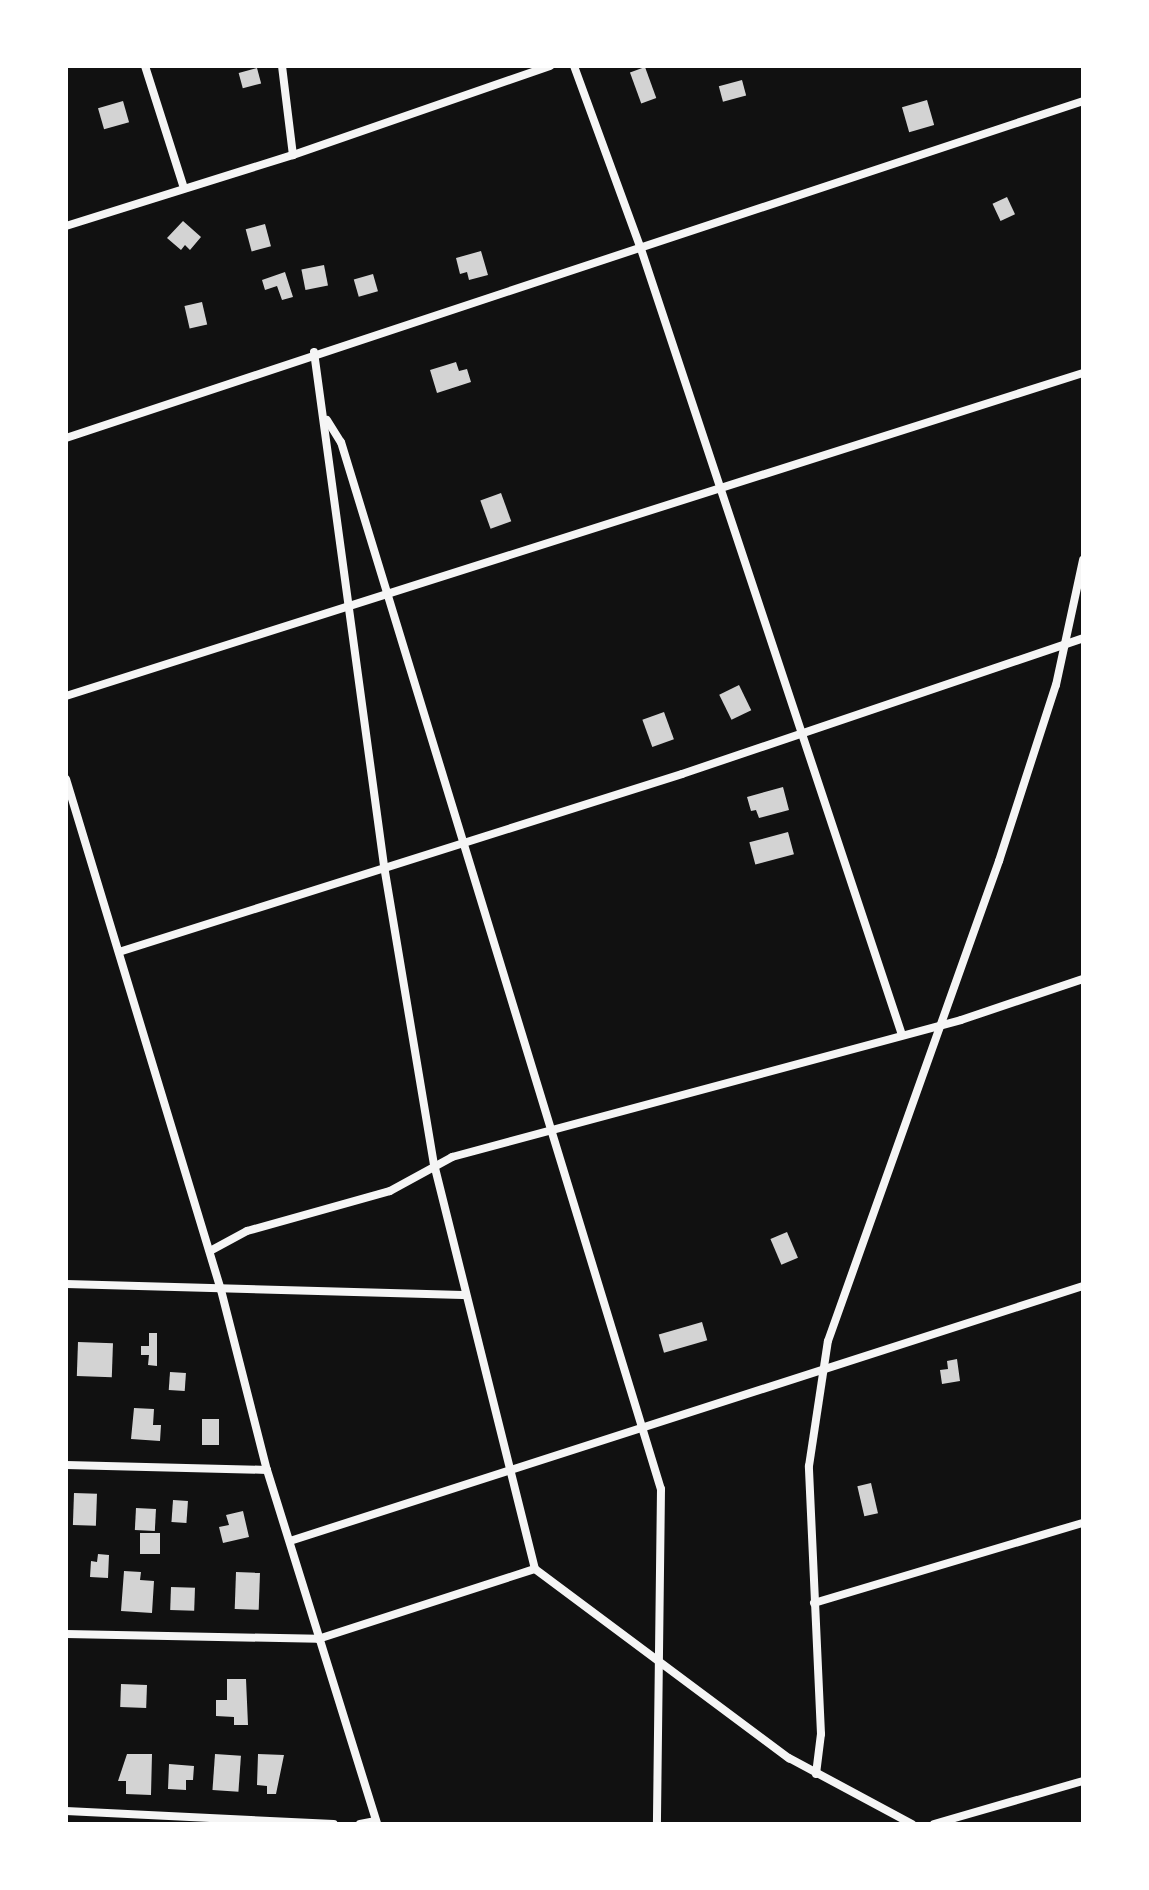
<!DOCTYPE html>
<style>
body{margin:0}
#map{position:relative;width:1149px;height:1890px;overflow:hidden;background:#111;font-family:"Noto Sans",sans-serif}
div>[style]{position:absolute}
.building>*{inset:0;background:#d3d3d3;transform-origin:0 0}
.minor>*{height:8px;margin:-4px;padding:0 4px;transform-origin:4px;border-radius:4px;background:#f5f5f5}
span{translate:-50% -50%;white-space:nowrap;text-align:center;line-height:1.15;-webkit-text-stroke:7px #fff;paint-order:stroke}
.frame{position:absolute;inset:0;border:68px solid #fff;pointer-events:none}
</style>
<div id="map">
<div class="building">
<i style="left:645px;top:67px;width:33px;height:16px;rotate:70deg"></i>
<i style="left:257px;top:68px;width:16px;height:19px;rotate:75deg"></i>
<i style="left:742px;top:80px;width:16px;height:24px;rotate:75deg"></i>
<i style="left:927px;top:100px;width:26px;height:26px;rotate:74deg"></i>
<i style="left:123px;top:101px;width:22px;height:26px;rotate:74deg"></i>
<i style="left:1007px;top:197px;width:19px;height:16px;rotate:65deg"></i>
<i style="clip-path:polygon(183px 221px,201px 237px,190px 250px,185px 245px,181px 250px,167px 238px)"></i>
<i style="left:265px;top:224px;width:23px;height:20px;rotate:75deg"></i>
<i style="clip-path:polygon(481px 251px,488px 275px,469px 280px,467px 272px,460px 274px,456px 258px)"></i>
<i style="left:324px;top:265px;width:21px;height:23px;rotate:79deg"></i>
<i style="clip-path:polygon(285px 272px,293px 297px,282px 300px,277px 286px,265px 290px,262px 280px)"></i>
<i style="left:373px;top:274px;width:18px;height:20px;rotate:74deg"></i>
<i style="left:202px;top:302px;width:23px;height:18px;rotate:77deg"></i>
<i style="clip-path:polygon(456px 362px,459px 371px,467px 369px,471px 382px,437px 393px,430px 370px)"></i>
<i style="left:501px;top:493px;width:30px;height:22px;rotate:70deg"></i>
<i style="left:739px;top:685px;width:28px;height:22px;rotate:64deg"></i>
<i style="left:664px;top:712px;width:29px;height:23px;rotate:70deg"></i>
<i style="clip-path:polygon(783px 787px,789px 810px,759px 818px,756px 810px,751px 811px,747px 797px)"></i>
<i style="left:788px;top:832px;width:23px;height:40px;rotate:75deg"></i>
<i style="left:787px;top:1232px;width:28px;height:18px;rotate:67deg"></i>
<i style="left:702px;top:1322px;width:19px;height:45px;rotate:74deg"></i>
<i style="clip-path:polygon(149px 1333px,157px 1333px,157px 1366px,148px 1365px,149px 1355px,141px 1355px,141px 1346px,149px 1346px)"></i>
<i style="left:78px;top:1342px;width:35px;height:34px;rotate:2deg"></i>
<i style="clip-path:polygon(957px 1359px,960px 1381px,942px 1384px,940px 1370px,948px 1369px,947px 1361px)"></i>
<i style="left:170px;top:1372px;width:16px;height:18px;rotate:4deg"></i>
<i style="clip-path:polygon(134px 1408px,154px 1409px,153px 1425px,161px 1425px,160px 1441px,131px 1439px)"></i>
<i style="left:202px;top:1419px;width:17px;height:26px"></i>
<i style="left:871px;top:1483px;width:31px;height:14px;rotate:77deg"></i>
<i style="left:74px;top:1493px;width:23px;height:32px;rotate:2deg"></i>
<i style="left:173px;top:1500px;width:15px;height:22px;rotate:4deg"></i>
<i style="left:136px;top:1508px;width:20px;height:22px;rotate:3deg"></i>
<i style="clip-path:polygon(243px 1511px,249px 1537px,223px 1543px,219px 1527px,229px 1525px,226px 1515px)"></i>
<i style="left:140px;top:1533px;width:20px;height:21px"></i>
<i style="clip-path:polygon(98px 1554px,109px 1555px,108px 1578px,90px 1577px,91px 1561px,97px 1562px)"></i>
<i style="clip-path:polygon(124px 1571px,141px 1572px,140px 1580px,154px 1581px,152px 1613px,121px 1611px)"></i>
<i style="left:236px;top:1572px;width:24px;height:37px;rotate:2deg"></i>
<i style="left:171px;top:1587px;width:24px;height:23px;rotate:2deg"></i>
<i style="clip-path:polygon(227px 1679px,246px 1679px,248px 1725px,234px 1725px,234px 1717px,216px 1716px,216px 1700px,227px 1700px)"></i>
<i style="left:121px;top:1684px;width:26px;height:23px;rotate:2deg"></i>
<i style="clip-path:polygon(127px 1754px,152px 1754px,151px 1795px,126px 1794px,126px 1781px,118px 1781px)"></i>
<i style="left:215px;top:1754px;width:26px;height:36px;rotate:4deg"></i>
<i style="clip-path:polygon(258px 1754px,284px 1755px,276px 1794px,267px 1794px,267px 1786px,257px 1785px)"></i>
<i style="clip-path:polygon(169px 1764px,194px 1766px,193px 1780px,186px 1780px,186px 1790px,168px 1789px)"></i>
</div>
<div class="minor">
<i style="left:145px;top:66px;width:128px;rotate:72.3deg"></i>
<i style="left:282px;top:66px;width:90px;rotate:83deg"></i>
<i style="left:574px;top:66px;width:192px;rotate:69.9deg"></i>
<i style="left:640px;top:246px;width:828px;rotate:71.63deg"></i>
<i style="left:66px;top:226px;width:238px;rotate:-17.4deg"></i>
<i style="left:293px;top:155px;width:272px;rotate:-19.1deg"></i>
<i style="left:314px;top:352px;width:519px;rotate:82.24deg"></i>
<i style="left:384px;top:866px;width:302px;rotate:80.5deg"></i>
<i style="left:434px;top:1164px;width:417px;rotate:76deg"></i>
<i style="left:535px;top:1569px;width:317px;rotate:36.7deg"></i>
<i style="left:789px;top:1758px;width:140px;rotate:28.2deg"></i>
<i style="left:327px;top:420px;width:26px;rotate:58deg"></i>
<i style="left:341px;top:442px;width:1095px;rotate:73.01deg"></i>
<i style="left:661px;top:1489px;width:335px;rotate:90.7deg"></i>
<i style="left:66px;top:438px;width:1071px;rotate:-18.33deg"></i>
<i style="left:66px;top:696px;width:1067px;rotate:-17.62deg"></i>
<i style="left:66px;top:779px;width:534px;rotate:73.13deg"></i>
<i style="left:221px;top:1290px;width:186px;rotate:75.7deg"></i>
<i style="left:267px;top:1470px;width:371px;rotate:72.7deg"></i>
<i style="left:122px;top:951px;width:587px;rotate:-17.54deg"></i>
<i style="left:682px;top:774px;width:423px;rotate:-18.7deg"></i>
<i style="left:210px;top:1251px;width:42px;rotate:-28.4deg"></i>
<i style="left:247px;top:1231px;width:148px;rotate:-15.6deg"></i>
<i style="left:390px;top:1191px;width:71px;rotate:-28.7deg"></i>
<i style="left:452px;top:1157px;width:527px;rotate:-15.06deg"></i>
<i style="left:961px;top:1020px;width:129px;rotate:-18.6deg"></i>
<i style="left:66px;top:1284px;width:397px;rotate:1.6deg"></i>
<i style="left:66px;top:1465px;width:201px;rotate:1.4deg"></i>
<i style="left:290px;top:1541px;width:833px;rotate:-17.83deg"></i>
<i style="left:814px;top:1603px;width:281px;rotate:-16.6deg"></i>
<i style="left:66px;top:1634px;width:252px;rotate:1.1deg"></i>
<i style="left:318px;top:1639px;width:228px;rotate:-17.9deg"></i>
<i style="left:816px;top:1774px;width:40px;rotate:-82.9deg"></i>
<i style="left:821px;top:1734px;width:268px;rotate:-92.6deg"></i>
<i style="left:809px;top:1466px;width:126px;rotate:-81.4deg"></i>
<i style="left:828px;top:1341px;width:510px;rotate:-70.39deg"></i>
<i style="left:999px;top:861px;width:185px;rotate:-72.1deg"></i>
<i style="left:1056px;top:685px;width:128px;rotate:-77.8deg"></i>
<i style="left:66px;top:1811px;width:268px;rotate:2.8deg"></i>
<i style="left:360px;top:1824px;width:16px;rotate:-11deg"></i>
<i style="left:934px;top:1824px;width:155px;rotate:-16.1deg"></i>
</div>
<div class="frame"></div>
</div>
